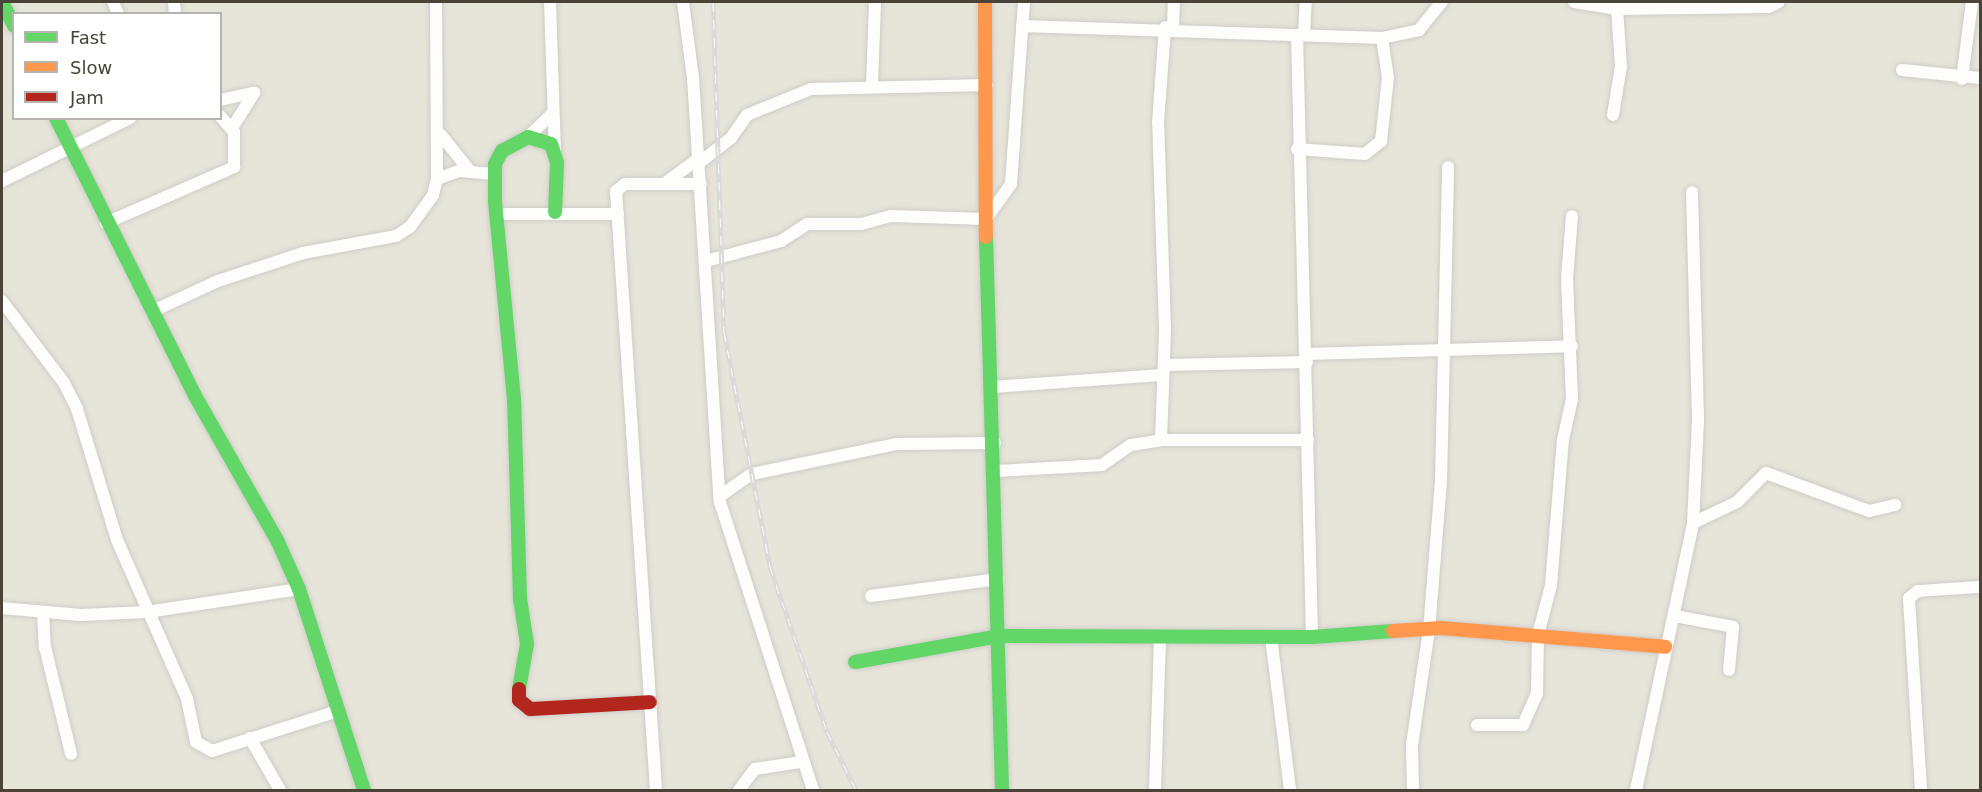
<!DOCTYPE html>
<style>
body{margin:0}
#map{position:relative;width:1982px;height:792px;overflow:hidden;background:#f2f2ed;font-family:"DejaVu Sans",sans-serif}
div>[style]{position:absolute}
.residential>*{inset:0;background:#e7e4da}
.roads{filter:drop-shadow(0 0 2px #cecdc7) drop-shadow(0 0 2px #cecdc7)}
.street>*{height:12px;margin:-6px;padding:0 6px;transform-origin:6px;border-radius:6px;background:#fdfdfc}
.fast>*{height:14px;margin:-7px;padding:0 7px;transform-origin:7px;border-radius:7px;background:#63d668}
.slow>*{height:14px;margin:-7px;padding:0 7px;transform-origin:7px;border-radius:7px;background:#ff974d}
.jam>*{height:14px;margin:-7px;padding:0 7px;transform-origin:7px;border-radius:7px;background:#b3261e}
.rail>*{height:5px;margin-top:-2.5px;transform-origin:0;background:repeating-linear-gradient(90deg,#fff 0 9px,#dadad9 0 18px);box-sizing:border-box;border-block:2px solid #dadad9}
span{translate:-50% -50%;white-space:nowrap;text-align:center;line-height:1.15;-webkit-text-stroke:6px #fff;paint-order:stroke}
.frame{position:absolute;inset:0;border:3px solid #4a4438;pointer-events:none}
.legend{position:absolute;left:12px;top:12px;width:210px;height:108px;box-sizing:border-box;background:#fff;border:2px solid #b7b4af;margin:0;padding:8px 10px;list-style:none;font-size:18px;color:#4a4438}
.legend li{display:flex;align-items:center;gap:12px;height:30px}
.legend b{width:30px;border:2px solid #b7b4af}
</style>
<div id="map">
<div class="residential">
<i style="clip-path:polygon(evenodd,2px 2px,1980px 2px,1980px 790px,2px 790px,2px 2px,14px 14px,220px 14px,220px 118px,14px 118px,14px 14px)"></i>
</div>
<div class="roads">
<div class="street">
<i style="left:113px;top:2px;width:13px;rotate:67deg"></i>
<i style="left:174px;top:2px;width:12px;rotate:85deg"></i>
<i style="left:550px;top:2px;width:147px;rotate:88.1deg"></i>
<i style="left:683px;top:2px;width:77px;rotate:82.5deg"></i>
<i style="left:693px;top:78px;width:425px;rotate:86.4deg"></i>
<i style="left:720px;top:502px;width:303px;rotate:72.1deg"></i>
<i style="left:1574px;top:2px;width:44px;rotate:9.2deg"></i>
<i style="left:1617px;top:9px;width:152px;rotate:-0.8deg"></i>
<i style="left:1769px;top:7px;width:11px;rotate:-27deg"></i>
<i style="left:1022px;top:26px;width:360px;rotate:1.9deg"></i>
<i style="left:1382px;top:38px;width:38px;rotate:-12deg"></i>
<i style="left:1419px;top:30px;width:36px;rotate:-51deg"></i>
<i style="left:1173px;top:27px;width:25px;rotate:-88deg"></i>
<i style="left:1297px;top:35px;width:602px;rotate:88.57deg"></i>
<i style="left:1304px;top:35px;width:33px;rotate:-87deg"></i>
<i style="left:1902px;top:70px;width:78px;rotate:5.9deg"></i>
<i style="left:1962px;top:79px;width:78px;rotate:-82.6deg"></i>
<i style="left:872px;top:85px;width:83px;rotate:-87.9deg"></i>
<i style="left:220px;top:100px;width:35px;rotate:-12deg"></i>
<i style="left:254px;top:93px;width:40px;rotate:122deg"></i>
<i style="left:1613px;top:115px;width:50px;rotate:-80.7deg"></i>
<i style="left:1621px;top:66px;width:57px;rotate:-94deg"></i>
<i style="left:441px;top:135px;width:45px;rotate:51.3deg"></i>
<i style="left:528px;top:137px;width:33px;rotate:-44deg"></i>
<i style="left:1297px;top:149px;width:68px;rotate:4.2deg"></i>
<i style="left:1365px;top:154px;width:21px;rotate:-39deg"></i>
<i style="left:1381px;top:141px;width:63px;rotate:-83.7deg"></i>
<i style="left:1388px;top:78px;width:40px;rotate:-98.5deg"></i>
<i style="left:699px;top:163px;width:41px;rotate:-38deg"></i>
<i style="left:731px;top:138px;width:28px;rotate:-55deg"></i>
<i style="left:747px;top:115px;width:69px;rotate:-22.1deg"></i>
<i style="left:811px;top:89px;width:176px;rotate:-1.3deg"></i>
<i style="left:437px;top:179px;width:23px;rotate:-20deg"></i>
<i style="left:459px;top:171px;width:35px;rotate:5deg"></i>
<i style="left:2px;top:181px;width:143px;rotate:-26.2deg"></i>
<i style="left:665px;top:183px;width:41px;rotate:-36deg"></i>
<i style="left:496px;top:214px;width:122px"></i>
<i style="left:106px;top:223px;width:140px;rotate:-23.6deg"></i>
<i style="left:234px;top:167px;width:35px;rotate:-90deg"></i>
<i style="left:234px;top:132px;width:21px;rotate:-131deg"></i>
<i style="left:706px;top:261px;width:78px;rotate:-14.9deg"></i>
<i style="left:781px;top:241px;width:31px;rotate:-33deg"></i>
<i style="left:807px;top:224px;width:54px"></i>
<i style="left:861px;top:224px;width:31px;rotate:-15deg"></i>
<i style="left:891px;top:216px;width:95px;rotate:1.8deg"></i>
<i style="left:986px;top:219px;width:43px;rotate:-54.5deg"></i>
<i style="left:1011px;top:184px;width:182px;rotate:-85.9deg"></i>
<i style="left:2px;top:301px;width:103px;rotate:52.9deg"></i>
<i style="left:64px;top:383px;width:29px;rotate:63deg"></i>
<i style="left:77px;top:409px;width:137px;rotate:73deg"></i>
<i style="left:117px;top:540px;width:174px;rotate:66.2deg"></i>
<i style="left:187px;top:699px;width:44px;rotate:78.2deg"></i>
<i style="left:196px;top:742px;width:18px;rotate:29deg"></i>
<i style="left:212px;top:751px;width:132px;rotate:-17.6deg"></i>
<i style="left:153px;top:311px;width:72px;rotate:-24.8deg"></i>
<i style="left:218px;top:281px;width:89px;rotate:-18.2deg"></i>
<i style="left:303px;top:253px;width:95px;rotate:-10.4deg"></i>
<i style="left:396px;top:236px;width:17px;rotate:-33deg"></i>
<i style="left:410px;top:227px;width:39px;rotate:-54deg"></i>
<i style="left:433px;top:195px;width:16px;rotate:-76deg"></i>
<i style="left:437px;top:179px;width:177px;rotate:-90.3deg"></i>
<i style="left:1307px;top:354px;width:265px;rotate:-1.7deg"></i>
<i style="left:1164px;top:365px;width:143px;rotate:-1.2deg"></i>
<i style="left:991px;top:387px;width:172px;rotate:-4deg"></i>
<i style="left:1161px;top:440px;width:111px;rotate:-87.9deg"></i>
<i style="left:1165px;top:329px;width:206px;rotate:-91.9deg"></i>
<i style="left:1158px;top:123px;width:96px;rotate:-85.8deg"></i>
<i style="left:997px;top:471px;width:105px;rotate:-3.3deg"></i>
<i style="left:1102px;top:465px;width:35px;rotate:-35deg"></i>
<i style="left:1131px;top:445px;width:30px;rotate:-9deg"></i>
<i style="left:1161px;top:440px;width:147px"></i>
<i style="left:720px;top:496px;width:39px;rotate:-35deg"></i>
<i style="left:752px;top:474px;width:148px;rotate:-11.7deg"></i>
<i style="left:897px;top:444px;width:98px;rotate:-0.6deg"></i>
<i style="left:1693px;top:523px;width:49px;rotate:-25.5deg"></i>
<i style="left:1737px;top:502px;width:41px;rotate:-45deg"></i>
<i style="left:1766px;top:473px;width:110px;rotate:20.3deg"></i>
<i style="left:1869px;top:511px;width:27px;rotate:-13deg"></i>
<i style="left:871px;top:596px;width:128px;rotate:-7.6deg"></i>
<i style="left:2px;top:608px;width:79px;rotate:5.1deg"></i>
<i style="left:81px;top:615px;width:66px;rotate:-2.6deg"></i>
<i style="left:147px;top:612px;width:154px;rotate:-8.6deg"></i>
<i style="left:43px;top:613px;width:34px;rotate:87deg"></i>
<i style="left:45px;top:647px;width:110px;rotate:76.3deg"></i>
<i style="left:1675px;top:616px;width:59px;rotate:10.7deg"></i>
<i style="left:1733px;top:627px;width:43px;rotate:95.3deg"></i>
<i style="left:1271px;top:637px;width:154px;rotate:82.9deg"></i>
<i style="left:1477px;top:725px;width:46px"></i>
<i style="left:1523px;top:725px;width:35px;rotate:-66deg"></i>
<i style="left:1537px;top:693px;width:58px;rotate:-89deg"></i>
<i style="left:1538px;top:635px;width:52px;rotate:-75.4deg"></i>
<i style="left:1551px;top:585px;width:145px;rotate:-85.3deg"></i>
<i style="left:1563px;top:440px;width:42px;rotate:-77.6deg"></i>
<i style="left:1572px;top:399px;width:120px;rotate:-92.4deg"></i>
<i style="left:1567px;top:279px;width:63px;rotate:-85.5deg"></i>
<i style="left:250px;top:738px;width:60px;rotate:60deg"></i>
<i style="left:656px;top:790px;width:600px;rotate:-93.82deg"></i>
<i style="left:616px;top:191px;width:11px;rotate:-38deg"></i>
<i style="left:625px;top:184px;width:76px"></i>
<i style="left:739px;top:790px;width:26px;rotate:-53deg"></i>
<i style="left:755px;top:769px;width:47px;rotate:-8.7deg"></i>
<i style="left:1155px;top:790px;width:154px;rotate:-88.1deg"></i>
<i style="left:1413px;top:790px;width:45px;rotate:-91.3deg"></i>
<i style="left:1412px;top:745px;width:116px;rotate:-81.6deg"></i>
<i style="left:1429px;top:630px;width:149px;rotate:-85.4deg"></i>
<i style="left:1441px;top:481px;width:314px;rotate:-88.7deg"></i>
<i style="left:1636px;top:790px;width:273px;rotate:-77.9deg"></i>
<i style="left:1693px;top:523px;width:103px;rotate:-87.2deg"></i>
<i style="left:1698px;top:420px;width:228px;rotate:-91.5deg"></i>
<i style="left:1921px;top:790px;width:192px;rotate:-93.6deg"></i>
<i style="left:1909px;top:598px;width:11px;rotate:-38deg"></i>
<i style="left:1918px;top:591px;width:62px;rotate:-3.7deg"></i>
</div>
<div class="fast">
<i style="left:2px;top:2px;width:27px;rotate:63deg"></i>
<i style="left:56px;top:118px;width:309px;rotate:63.4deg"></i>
<i style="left:194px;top:394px;width:170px;rotate:60.4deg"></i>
<i style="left:278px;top:542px;width:51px;rotate:65.9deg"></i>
<i style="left:299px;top:589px;width:211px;rotate:72.1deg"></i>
<i style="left:986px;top:237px;width:553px;rotate:88.34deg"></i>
<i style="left:855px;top:662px;width:146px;rotate:-10.2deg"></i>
<i style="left:999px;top:636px;width:313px;rotate:0.2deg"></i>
<i style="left:1312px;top:637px;width:81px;rotate:-4.2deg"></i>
<i style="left:519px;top:689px;width:46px;rotate:-79.9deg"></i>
<i style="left:527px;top:644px;width:47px;rotate:-98.7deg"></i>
<i style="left:520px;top:598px;width:199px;rotate:-91.7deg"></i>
<i style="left:514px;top:399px;width:199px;rotate:-95.5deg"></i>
<i style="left:495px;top:201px;width:37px;rotate:-90deg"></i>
<i style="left:495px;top:164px;width:15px;rotate:-62deg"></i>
<i style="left:502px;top:151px;width:30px;rotate:-28deg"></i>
<i style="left:528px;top:137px;width:24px;rotate:17deg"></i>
<i style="left:551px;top:144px;width:20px;rotate:72deg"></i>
<i style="left:557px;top:163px;width:49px;rotate:92.3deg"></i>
</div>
<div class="slow">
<i style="left:985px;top:2px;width:235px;rotate:89.8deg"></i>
<i style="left:1393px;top:631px;width:48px;rotate:-3.6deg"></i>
<i style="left:1441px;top:628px;width:225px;rotate:4.8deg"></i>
</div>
<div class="jam">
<i style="left:519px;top:689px;width:11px;rotate:90deg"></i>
<i style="left:519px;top:700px;width:14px;rotate:39deg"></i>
<i style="left:530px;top:709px;width:120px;rotate:-3.3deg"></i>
</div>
</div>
<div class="rail">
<i style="left:713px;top:2px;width:330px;rotate:88.1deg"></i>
<i style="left:724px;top:332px;width:239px;rotate:78.9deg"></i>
<i style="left:770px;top:567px;width:175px;rotate:70.9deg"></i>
<i style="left:827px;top:732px;width:65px;rotate:63.4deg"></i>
</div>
<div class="frame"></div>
<ul class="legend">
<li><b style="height:8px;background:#63d668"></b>Fast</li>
<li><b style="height:8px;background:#ff974d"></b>Slow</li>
<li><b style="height:8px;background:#b3261e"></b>Jam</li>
</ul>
</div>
